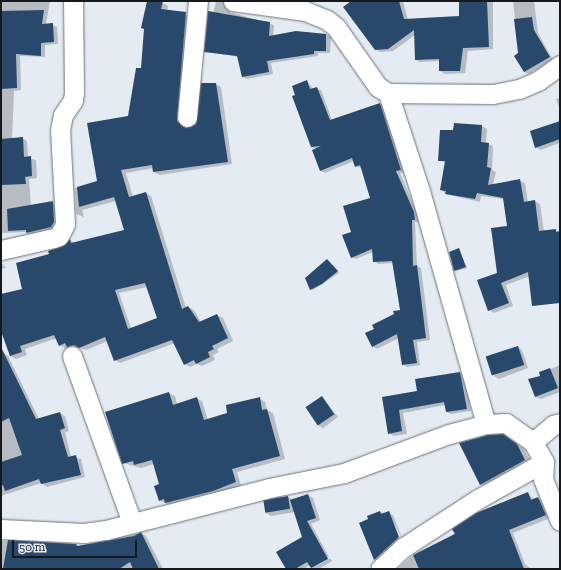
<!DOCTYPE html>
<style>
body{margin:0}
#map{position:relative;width:561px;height:570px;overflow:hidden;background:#e4ebf3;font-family:"Zilla Slab",serif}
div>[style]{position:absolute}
.shadow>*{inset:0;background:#0003;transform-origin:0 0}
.building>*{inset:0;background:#28496b;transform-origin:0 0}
.roads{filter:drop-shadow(0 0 1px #6b7178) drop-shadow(0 0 1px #6b7178)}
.minor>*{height:19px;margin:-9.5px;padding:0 9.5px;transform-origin:9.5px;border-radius:9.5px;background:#fff}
span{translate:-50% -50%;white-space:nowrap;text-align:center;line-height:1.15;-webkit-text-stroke:4px #e4ebf3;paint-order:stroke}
.frame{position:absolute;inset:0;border:2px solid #16181b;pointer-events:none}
.scale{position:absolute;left:12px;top:540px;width:125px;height:18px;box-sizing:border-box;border:2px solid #16181b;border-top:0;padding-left:5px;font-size:12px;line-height:14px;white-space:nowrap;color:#16181b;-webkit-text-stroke:3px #e4ebf3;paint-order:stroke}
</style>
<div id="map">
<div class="shadow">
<i style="clip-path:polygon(1px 1px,50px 1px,46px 24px,57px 27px,58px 44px,45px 45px,45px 57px,20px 56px,21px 90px,14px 91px,12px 139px,22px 138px,27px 141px,28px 158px,36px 160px,37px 178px,29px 179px,31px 206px,53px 203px,57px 205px,56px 229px,31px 235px,27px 232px,1px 233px)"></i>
<i style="clip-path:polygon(evenodd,148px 1px,163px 3px,168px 6px,167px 11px,191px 16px,182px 125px,186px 129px,197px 124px,215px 84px,221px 87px,232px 164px,160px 175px,154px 172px,154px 168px,126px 173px,133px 197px,146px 193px,151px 196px,186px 308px,188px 307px,194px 310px,201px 322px,217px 315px,223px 318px,233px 341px,217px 349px,219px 352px,213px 355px,215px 360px,202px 366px,197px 364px,190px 367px,185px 364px,175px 343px,120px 363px,115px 360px,108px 341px,86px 350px,80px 348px,65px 348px,60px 345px,57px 338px,25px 349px,27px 355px,16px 359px,10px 356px,1px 332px,1px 295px,23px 289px,50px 255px,70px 240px,75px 243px,126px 231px,116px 201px,82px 210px,84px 217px,76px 214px,75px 188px,98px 182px,129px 116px,142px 69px,148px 1px,147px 287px,158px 319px,131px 328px,119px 293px,147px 287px)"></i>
<i style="clip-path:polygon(216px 1px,227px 1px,230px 12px,274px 25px,273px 37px,296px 32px,326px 34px,331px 37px,330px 53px,318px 53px,318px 56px,271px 63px,273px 74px,247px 79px,242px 77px,239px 57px,205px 51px)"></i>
<i style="clip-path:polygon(353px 1px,403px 1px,408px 20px,460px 17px,460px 1px,493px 1px,493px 49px,468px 51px,465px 73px,445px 74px,440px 71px,440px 61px,420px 62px,416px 60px,415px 35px,393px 51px,380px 52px,375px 49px)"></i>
<i style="clip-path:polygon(513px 1px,534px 1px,538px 33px,553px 60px,529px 74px,524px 72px,519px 54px)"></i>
<i style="clip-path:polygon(307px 81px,313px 89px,321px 90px,332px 120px,379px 104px,384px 106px,405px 172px,400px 173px,418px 215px,419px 222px,415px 222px,417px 266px,421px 268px,430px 340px,417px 342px,420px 365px,407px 367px,403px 364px,399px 338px,377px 349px,373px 346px,375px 329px,401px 311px,393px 263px,378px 264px,374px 261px,373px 252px,356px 259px,351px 257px,352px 232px,371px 199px,362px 168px,355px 166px,354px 161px,325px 173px,321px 171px,314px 151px,316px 149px,312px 147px,297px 96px)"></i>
<i style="clip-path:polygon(560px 98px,560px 110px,556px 99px)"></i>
<i style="clip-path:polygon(560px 122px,560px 143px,540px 150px,536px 147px)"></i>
<i style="clip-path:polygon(482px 126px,487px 129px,486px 143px,493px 146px,492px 170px,496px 172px,493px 185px,520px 181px,525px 183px,528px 202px,535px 201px,540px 204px,544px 231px,555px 230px,560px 232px,560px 286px,530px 276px,506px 285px,513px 306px,494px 313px,489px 310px,508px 227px,504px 199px,481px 196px,480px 202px,446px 194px,441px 190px,446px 163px,439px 160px,454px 131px)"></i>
<i style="clip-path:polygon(459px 250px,467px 268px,457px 271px,455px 270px)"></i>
<i style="clip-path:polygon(327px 260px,339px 273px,313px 290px,311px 289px)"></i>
<i style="clip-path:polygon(1px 262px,6px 268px,1px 269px)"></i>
<i style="clip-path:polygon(518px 347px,522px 350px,528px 368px,499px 379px,494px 376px)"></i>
<i style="clip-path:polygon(3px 353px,8px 356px,39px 419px,60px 413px,65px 416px,69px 431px,65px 432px,71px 457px,81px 459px,85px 477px,47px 487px,41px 483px,1px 496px,1px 354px)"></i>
<i style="clip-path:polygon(560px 365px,560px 392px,541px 399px,536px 397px,529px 379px,541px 377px,541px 373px)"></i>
<i style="clip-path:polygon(460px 373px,464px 375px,471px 411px,451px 414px,447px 412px,445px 405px,403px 413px,407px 434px,394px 436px,389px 433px,383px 398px,418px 392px)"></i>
<i style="clip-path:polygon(169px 393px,175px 396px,177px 404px,196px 398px,202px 401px,208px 420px,229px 414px,259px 398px,265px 402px,267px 410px,273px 413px,285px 459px,237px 472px,241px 485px,220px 494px,172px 506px,165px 503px,159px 500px,161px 485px,154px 464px,141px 468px,123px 463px)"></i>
<i style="clip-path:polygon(322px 397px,338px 417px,323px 428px,318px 425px)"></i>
<i style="clip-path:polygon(510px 439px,524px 449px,531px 463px,487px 488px,481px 485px)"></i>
<i style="clip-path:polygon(528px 494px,534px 499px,538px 498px,543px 501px,550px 518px,513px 533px,525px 564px,531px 569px,398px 569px,411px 557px)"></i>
<i style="clip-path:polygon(308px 495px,313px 498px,320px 520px,311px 524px,329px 557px,313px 568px,310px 565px,304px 569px,287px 569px,303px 538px,295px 512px,271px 516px,266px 513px,287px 497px,292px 499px)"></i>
<i style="clip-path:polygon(380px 512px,393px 515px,403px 540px,389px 514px,400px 542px,378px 562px,374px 559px,369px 520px)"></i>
<i style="clip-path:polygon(141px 533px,146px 536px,163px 569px,61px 569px,76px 545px,79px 546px)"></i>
<i style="left:1px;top:541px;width:45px;height:28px;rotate:3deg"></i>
<i style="clip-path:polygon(330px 558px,332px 561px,319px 569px,313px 568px)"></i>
</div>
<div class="building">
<i style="clip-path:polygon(evenodd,147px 1px,163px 1px,161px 9px,186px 12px,177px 121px,186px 128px,196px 124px,201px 83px,216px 83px,228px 162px,153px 172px,152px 165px,121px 170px,129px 197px,146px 192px,182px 309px,188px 306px,199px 322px,217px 314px,228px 338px,212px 346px,214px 349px,208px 352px,210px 357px,196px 364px,194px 360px,184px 365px,172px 340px,114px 361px,105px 337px,79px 348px,74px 345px,67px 347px,65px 343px,59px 346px,54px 335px,20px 346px,22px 352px,10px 356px,1px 331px,1px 294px,22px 289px,16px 263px,49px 254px,48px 251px,63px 246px,70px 239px,71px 243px,124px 230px,114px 197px,79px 207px,77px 187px,97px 181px,87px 123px,128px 116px,136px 68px,141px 68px,144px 29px,141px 28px,147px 1px,145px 283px,157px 318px,128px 329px,115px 290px,145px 283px)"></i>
<i style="clip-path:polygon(351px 1px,399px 1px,404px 19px,459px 16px,459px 1px,487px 1px,489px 47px,463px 48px,460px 71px,439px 71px,439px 59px,415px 60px,414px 30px,388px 49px,375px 50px,343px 7px)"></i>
<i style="clip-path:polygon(44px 10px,42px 24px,53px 23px,54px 42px,41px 43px,41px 56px,16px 54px,17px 88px,1px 89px,1px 11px)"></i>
<i style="clip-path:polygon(208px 11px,270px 22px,269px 36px,296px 31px,326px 34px,326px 51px,314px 51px,314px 54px,267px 61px,269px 72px,242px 77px,237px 56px,204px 52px)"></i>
<i style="clip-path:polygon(532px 17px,534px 30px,550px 57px,524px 72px,514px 56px,518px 53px,514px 19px)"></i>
<i style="clip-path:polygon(307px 80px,310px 89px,317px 87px,330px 120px,380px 103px,401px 170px,396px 171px,414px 212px,415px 220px,412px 220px,413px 266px,417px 265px,426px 338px,413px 340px,417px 363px,402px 365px,397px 334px,372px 347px,365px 333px,374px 329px,372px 325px,394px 314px,393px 311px,400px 310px,392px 261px,373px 262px,372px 249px,351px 258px,342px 235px,351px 232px,343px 206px,370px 198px,360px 165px,355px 167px,352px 158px,320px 171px,312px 150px,321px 146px,311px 147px,292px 96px,295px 95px,292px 86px)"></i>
<i style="clip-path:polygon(560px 121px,560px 139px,535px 148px,530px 131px)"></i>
<i style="clip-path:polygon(454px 123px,482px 125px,481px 142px,489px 143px,487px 167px,491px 168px,488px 185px,520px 179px,524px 202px,535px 200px,539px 231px,556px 229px,556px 232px,560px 231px,560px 303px,532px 306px,528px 272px,501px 283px,509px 303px,488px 311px,477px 280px,497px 273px,491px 228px,507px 226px,503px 198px,477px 193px,475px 199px,445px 194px,446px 191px,440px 190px,445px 161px,438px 161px,440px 130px,453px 130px)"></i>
<i style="clip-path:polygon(23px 137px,24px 157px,31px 156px,32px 176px,25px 177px,26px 184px,1px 185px,1px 139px)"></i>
<i style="clip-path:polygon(53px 201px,54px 222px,51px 227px,26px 233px,26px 230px,8px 231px,7px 209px)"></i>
<i style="clip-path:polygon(459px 248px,466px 267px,454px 271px,449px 252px)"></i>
<i style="clip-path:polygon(327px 259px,338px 271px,322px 284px,310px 290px,305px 278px)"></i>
<i style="left:518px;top:346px;width:20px;height:34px;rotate:72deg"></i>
<i style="clip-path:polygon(1px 347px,36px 419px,60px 412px,65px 428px,60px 430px,68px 457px,76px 455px,81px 475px,41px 484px,39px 479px,5px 491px,3px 485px,1px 486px,1px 462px,22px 455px,9px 418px,1px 422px)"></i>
<i style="clip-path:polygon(550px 368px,558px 388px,535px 397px,528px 379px,540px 376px,539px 372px)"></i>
<i style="clip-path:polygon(460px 372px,467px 409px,446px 412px,444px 402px,399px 410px,402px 431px,388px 434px,382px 397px,417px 391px,415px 379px)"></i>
<i style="clip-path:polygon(169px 392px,173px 405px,197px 397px,204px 420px,227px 413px,226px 405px,260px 397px,262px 410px,267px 409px,280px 456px,232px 469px,236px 482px,213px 491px,165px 503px,164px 499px,159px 501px,154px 486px,159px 484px,152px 460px,134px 465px,133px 461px,122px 464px,105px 412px)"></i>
<i style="left:322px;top:396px;width:22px;height:20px;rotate:56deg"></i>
<i style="clip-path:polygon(503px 434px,517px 444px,525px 460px,480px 485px,459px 443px,488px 435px)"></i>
<i style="clip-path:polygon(528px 492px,531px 500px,538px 497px,546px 515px,509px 530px,524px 569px,419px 569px,413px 555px,455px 534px,452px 529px,476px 513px)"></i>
<i style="clip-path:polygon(308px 494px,316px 518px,307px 521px,328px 559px,311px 568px,307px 562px,295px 569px,286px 569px,276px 552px,302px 537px,290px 500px)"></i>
<i style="left:288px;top:496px;width:13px;height:25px;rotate:81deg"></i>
<i style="clip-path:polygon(380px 511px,381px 514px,389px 511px,399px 537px,374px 560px,359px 523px,368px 519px,367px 516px)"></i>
<i style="clip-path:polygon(141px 532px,159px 569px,133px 569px,130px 562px,119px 569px,3px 569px,8px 540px,76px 544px,77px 546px,134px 536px)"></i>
</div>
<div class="roads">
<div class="minor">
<i style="left:233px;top:1px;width:73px;rotate:7.9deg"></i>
<i style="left:305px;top:11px;width:24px;rotate:22deg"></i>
<i style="left:327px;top:20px;width:11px;rotate:38deg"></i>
<i style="left:336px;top:27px;width:73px;rotate:55deg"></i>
<i style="left:378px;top:87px;width:12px;rotate:31deg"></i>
<i style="left:388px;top:93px;width:105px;rotate:0.5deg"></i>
<i style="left:493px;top:94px;width:26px;rotate:-11deg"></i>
<i style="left:519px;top:89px;width:21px;rotate:-23deg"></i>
<i style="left:538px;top:81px;width:27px;rotate:-36deg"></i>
<i style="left:388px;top:93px;width:103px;rotate:71.9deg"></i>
<i style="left:420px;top:191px;width:242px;rotate:74.2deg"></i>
<i style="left:187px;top:117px;width:117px;rotate:-84.6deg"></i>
<i style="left:1px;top:250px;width:54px;rotate:-12.8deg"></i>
<i style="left:54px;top:238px;width:5px;rotate:-22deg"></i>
<i style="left:59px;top:236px;width:13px;rotate:-63deg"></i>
<i style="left:65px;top:224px;width:94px;rotate:-93deg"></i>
<i style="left:60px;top:130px;width:15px;rotate:-79deg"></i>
<i style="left:63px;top:115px;width:18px;rotate:-56deg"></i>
<i style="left:73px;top:100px;width:8px;rotate:-83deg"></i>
<i style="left:74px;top:92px;width:91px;rotate:-90.6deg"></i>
<i style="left:72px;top:356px;width:177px;rotate:70.2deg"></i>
<i style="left:533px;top:442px;width:26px;rotate:-40deg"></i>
<i style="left:553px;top:425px;width:7px;rotate:-16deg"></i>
<i style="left:1px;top:529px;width:83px;rotate:2.8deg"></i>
<i style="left:84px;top:533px;width:22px;rotate:-8deg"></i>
<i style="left:106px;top:530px;width:168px;rotate:-14.4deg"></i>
<i style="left:269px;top:488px;width:76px;rotate:-11.3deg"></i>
<i style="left:344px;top:473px;width:112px;rotate:-20.4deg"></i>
<i style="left:449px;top:434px;width:38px;rotate:-15deg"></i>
<i style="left:486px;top:424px;width:20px;rotate:-3deg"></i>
<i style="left:506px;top:423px;width:33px;rotate:35deg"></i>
<i style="left:533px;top:442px;width:23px;rotate:61deg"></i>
<i style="left:544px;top:462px;width:17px;rotate:93deg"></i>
<i style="left:543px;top:479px;width:45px;rotate:68deg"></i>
<i style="left:380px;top:569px;width:33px;rotate:-43deg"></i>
<i style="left:404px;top:547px;width:88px;rotate:-33deg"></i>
<i style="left:478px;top:499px;width:76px;rotate:-29.3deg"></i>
</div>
</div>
<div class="frame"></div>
<div class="scale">50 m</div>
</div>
